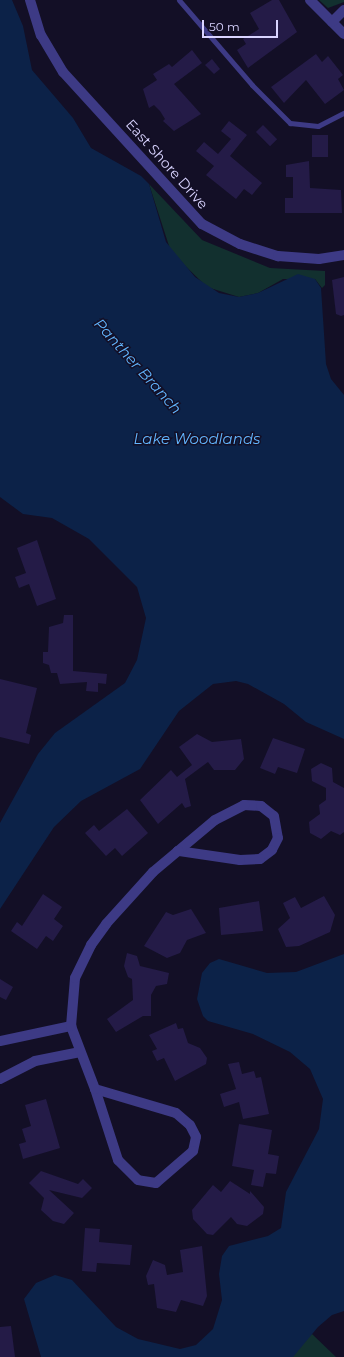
<!DOCTYPE html>
<style>
body{margin:0}
#map{position:relative;width:344px;height:1357px;overflow:hidden;background:#130f26;font-family:Montserrat,sans-serif}
div>[style]{position:absolute}
.green>*{inset:0;background:#12302f}
.water>*{inset:0;background:#0c2248}
.building>*{inset:0;background:#241b47;transform-origin:0 0}
.service>*{height:5px;margin:-2.5px;padding:0 2.5px;transform-origin:2.5px;border-radius:2.5px;background:#3d3a85}
.minor>*{height:10px;margin:-5px;padding:0 5px;transform-origin:5px;border-radius:5px;background:#3d3a85}
span{translate:-50% -50%;white-space:nowrap;text-align:center;line-height:1.15;-webkit-text-stroke:3px #130f26;paint-order:stroke}
.street-label{font-size:14px;color:#d9d4ff}
.water-label{font-size:15px;color:#62b6ff;font-style:italic}
.scale{position:absolute;left:202px;top:20px;width:76px;height:18px;box-sizing:border-box;border:2px solid #d9d4ff;border-top:0;padding-left:5px;font-size:12px;line-height:14px;white-space:nowrap;color:#d9d4ff;-webkit-text-stroke:3px #130f26;paint-order:stroke}
</style>
<div id="map">
<div class="green">
<i style="clip-path:polygon(319px 0,344px 0,344px 2px,328px 8px)"></i>
<i style="clip-path:polygon(149px 184px,202px 240px,270px 268px,325px 271px,325px 285px,322px 288px,315px 279px,283px 279px,258px 293px,239px 297px,207px 287px,171px 252px)"></i>
<i style="clip-path:polygon(312px 1334px,336px 1357px,286px 1357px,300px 1340px)"></i>
</div>
<div class="water">
<i style="clip-path:polygon(0 0,12px 0,23px 26px,32px 70px,73px 118px,91px 148px,141px 176px,149px 184px,166px 242px,195px 277px,219px 293px,239px 297px,258px 293px,298px 274px,315px 279px,321px 288px,326px 364px,331px 379px,344px 395px,344px 739px,306px 722px,284px 704px,248px 684px,236px 681px,213px 684px,179px 711px,140px 769px,81px 801px,54px 827px,0 909px,0 823px,38px 754px,55px 733px,125px 683px,137px 660px,146px 618px,137px 587px,89px 539px,52px 518px,23px 514px,0 497px)"></i>
<i style="clip-path:polygon(344px 954px,344px 1311px,332px 1315px,318px 1327px,293px 1357px,41px 1357px,24px 1299px,36px 1283px,55px 1275px,72px 1280px,116px 1327px,138px 1339px,180px 1349px,196px 1345px,213px 1329px,222px 1300px,219px 1274px,222px 1256px,229px 1246px,268px 1236px,281px 1228px,286px 1192px,319px 1129px,323px 1099px,310px 1069px,290px 1052px,253px 1034px,208px 1021px,203px 1016px,197px 999px,202px 973px,210px 963px,219px 959px,267px 973px,296px 972px)"></i>
</div>
<div class="building">
<i style="clip-path:polygon(272px 0,279px 0,297px 32px,248px 68px,237px 50px,246px 44px,243px 39px,259px 29px,250px 13px)"></i>
<i style="clip-path:polygon(192px 50px,202px 63px,174px 84px,201px 114px,174px 131px,163px 121px,165px 119px,160px 111px,154px 105px,149px 108px,143px 89px,157px 80px,153px 74px,169px 64px,172px 67px)"></i>
<i style="clip-path:polygon(316px 54px,322px 62px,328px 56px,343px 75px,338px 79px,344px 90px,325px 104px,306px 80px,284px 103px,271px 87px)"></i>
<i style="clip-path:polygon(212px 59px,220px 69px,214px 74px,205px 65px)"></i>
<i style="clip-path:polygon(229px 121px,247px 135px,230px 156px,262px 183px,252px 195px,244px 189px,236px 199px,206px 175px,214px 166px,196px 151px,204px 142px,218px 154px,231px 139px,221px 131px)"></i>
<i style="left:263px;top:125px;width:20px;height:10px;rotate:45deg"></i>
<i style="left:312px;top:135px;width:16px;height:22px"></i>
<i style="clip-path:polygon(309px 161px,310px 188px,341px 190px,342px 213px,285px 213px,285px 198px,293px 198px,293px 177px,286px 177px,286px 165px)"></i>
<i style="clip-path:polygon(344px 277px,344px 315px,341px 316px,336px 314px,332px 280px)"></i>
<i style="clip-path:polygon(37px 540px,56px 599px,37px 606px,29px 584px,19px 588px,15px 577px,26px 573px,17px 548px)"></i>
<i style="clip-path:polygon(64px 615px,73px 615px,73px 671px,107px 674px,106px 684px,98px 683px,98px 692px,86px 691px,87px 682px,60px 684px,57px 673px,51px 673px,49px 665px,43px 663px,43px 652px,48px 652px,49px 627px,63px 623px)"></i>
<i style="clip-path:polygon(0 679px,37px 688px,26px 733px,31px 735px,29px 744px,0 737px)"></i>
<i style="clip-path:polygon(197px 734px,212px 742px,241px 739px,244px 759px,235px 770px,214px 770px,208px 762px,185px 779px,191px 806px,185px 808px,182px 803px,158px 824px,140px 800px,171px 770px,177px 777px,192px 765px,179px 747px)"></i>
<i style="clip-path:polygon(273px 738px,305px 749px,297px 773px,278px 767px,275px 774px,260px 768px)"></i>
<i style="clip-path:polygon(321px 763px,332px 768px,333px 782px,344px 788px,344px 832px,340px 835px,331px 831px,321px 839px,310px 833px,309px 822px,320px 814px,319px 805px,326px 800px,326px 788px,312px 781px,311px 769px)"></i>
<i style="clip-path:polygon(127px 809px,148px 833px,122px 856px,115px 848px,106px 856px,85px 833px,94px 825px,99px 831px)"></i>
<i style="clip-path:polygon(43px 894px,62px 907px,54px 919px,63px 926px,53px 941px,46px 936px,37px 949px,11px 931px,17px 922px,22px 926px)"></i>
<i style="clip-path:polygon(324px 896px,335px 915px,330px 932px,299px 946px,286px 947px,278px 929px,290px 918px,283px 903px,295px 897px,301px 908px)"></i>
<i style="clip-path:polygon(259px 901px,263px 931px,221px 935px,219px 908px)"></i>
<i style="clip-path:polygon(191px 909px,206px 933px,187px 940px,180px 953px,167px 958px,144px 946px,166px 912px,173px 915px)"></i>
<i style="clip-path:polygon(127px 953px,137px 956px,140px 966px,169px 973px,167px 984px,156px 986px,151px 995px,151px 1016px,143px 1016px,116px 1032px,107px 1019px,133px 1000px,132px 979px,128px 977px,124px 966px)"></i>
<i style="clip-path:polygon(0 979px,13px 987px,6px 1000px,0 997px)"></i>
<i style="clip-path:polygon(176px 1023px,178px 1029px,183px 1028px,188px 1043px,200px 1048px,207px 1058px,206px 1064px,175px 1081px,164px 1058px,157px 1061px,152px 1051px,157px 1049px,149px 1035px)"></i>
<i style="clip-path:polygon(239px 1062px,242px 1074px,254px 1071px,256px 1078px,261px 1077px,269px 1114px,243px 1119px,239px 1102px,224px 1107px,220px 1094px,236px 1089px,228px 1064px)"></i>
<i style="clip-path:polygon(46px 1099px,60px 1148px,23px 1159px,19px 1144px,26px 1142px,22px 1129px,31px 1126px,25px 1105px)"></i>
<i style="clip-path:polygon(239px 1124px,272px 1130px,268px 1154px,279px 1156px,276px 1174px,266px 1173px,263px 1187px,251px 1185px,254px 1170px,232px 1166px)"></i>
<i style="clip-path:polygon(41px 1171px,78px 1184px,83px 1179px,92px 1188px,82px 1198px,49px 1190px,74px 1213px,64px 1224px,53px 1221px,41px 1210px,44px 1198px,29px 1183px)"></i>
<i style="clip-path:polygon(230px 1181px,250px 1194px,250px 1191px,264px 1207px,263px 1214px,247px 1226px,237px 1224px,231px 1217px,213px 1235px,207px 1234px,193px 1219px,192px 1210px,213px 1185px,221px 1192px)"></i>
<i style="clip-path:polygon(85px 1228px,100px 1229px,99px 1242px,132px 1245px,130px 1265px,97px 1263px,96px 1272px,82px 1271px)"></i>
<i style="clip-path:polygon(202px 1246px,207px 1296px,203px 1306px,181px 1300px,176px 1312px,157px 1308px,154px 1284px,148px 1285px,146px 1276px,153px 1260px,165px 1265px,167px 1275px,183px 1272px,180px 1250px)"></i>
<i style="clip-path:polygon(11px 1326px,15px 1357px,0 1357px,0 1327px)"></i>
</div>
<div class="service">
<i style="left:179px;top:0;width:112px;rotate:49.3deg"></i>
<i style="left:252px;top:85px;width:54px;rotate:45deg"></i>
<i style="left:290px;top:123px;width:28px;rotate:6deg"></i>
<i style="left:318px;top:126px;width:29px;rotate:-27deg"></i>
</div>
<div class="minor">
<i style="left:30px;top:0;width:37px;rotate:73deg"></i>
<i style="left:41px;top:35px;width:43px;rotate:59.3deg"></i>
<i style="left:63px;top:72px;width:206px;rotate:47.6deg"></i>
<i style="left:202px;top:224px;width:43px;rotate:27.8deg"></i>
<i style="left:240px;top:244px;width:40px;rotate:18deg"></i>
<i style="left:278px;top:256px;width:41px;rotate:4.2deg"></i>
<i style="left:319px;top:259px;width:25px;rotate:-9deg"></i>
<i style="left:310px;top:0;width:48px;rotate:45deg"></i>
<i style="left:332px;top:22px;width:17px;rotate:-45deg"></i>
<i style="left:244px;top:805px;width:17px;rotate:3deg"></i>
<i style="left:261px;top:806px;width:16px;rotate:38deg"></i>
<i style="left:274px;top:816px;width:22px;rotate:80deg"></i>
<i style="left:278px;top:838px;width:13px;rotate:117deg"></i>
<i style="left:272px;top:850px;width:15px;rotate:143deg"></i>
<i style="left:260px;top:859px;width:20px;rotate:177deg"></i>
<i style="left:240px;top:860px;width:63px;rotate:-171.7deg"></i>
<i style="left:178px;top:851px;width:48px;rotate:-40deg"></i>
<i style="left:215px;top:820px;width:33px;rotate:-27deg"></i>
<i style="left:0;top:1041px;width:73px;rotate:-11.9deg"></i>
<i style="left:0;top:1079px;width:39px;rotate:-27deg"></i>
<i style="left:35px;top:1061px;width:46px;rotate:-11.3deg"></i>
<i style="left:95px;top:1089px;width:84px;rotate:16.5deg"></i>
<i style="left:176px;top:1113px;width:18px;rotate:41deg"></i>
<i style="left:190px;top:1125px;width:13px;rotate:63deg"></i>
<i style="left:196px;top:1137px;width:14px;rotate:102deg"></i>
<i style="left:193px;top:1151px;width:49px;rotate:139.1deg"></i>
<i style="left:156px;top:1183px;width:18px;rotate:-171deg"></i>
<i style="left:138px;top:1180px;width:28px;rotate:-135deg"></i>
<i style="left:118px;top:1160px;width:75px;rotate:-107.9deg"></i>
<i style="left:95px;top:1089px;width:67px;rotate:-110.9deg"></i>
<i style="left:71px;top:1026px;width:48px;rotate:-85.2deg"></i>
<i style="left:75px;top:978px;width:37px;rotate:-64deg"></i>
<i style="left:91px;top:945px;width:26px;rotate:-54deg"></i>
<i style="left:106px;top:924px;width:70px;rotate:-47.9deg"></i>
<i style="left:153px;top:872px;width:33px;rotate:-40deg"></i>
</div>
<div class="street-label">
<span style="left:167px;top:164px;rotate:48deg">East Shore Drive</span>
</div>
<div class="water-label">
<span style="left:138px;top:366px;rotate:48deg">Panther Branch</span>
<span style="left:197px;top:439px">Lake Woodlands</span>
</div>
<div class="scale">50 m</div>
</div>
